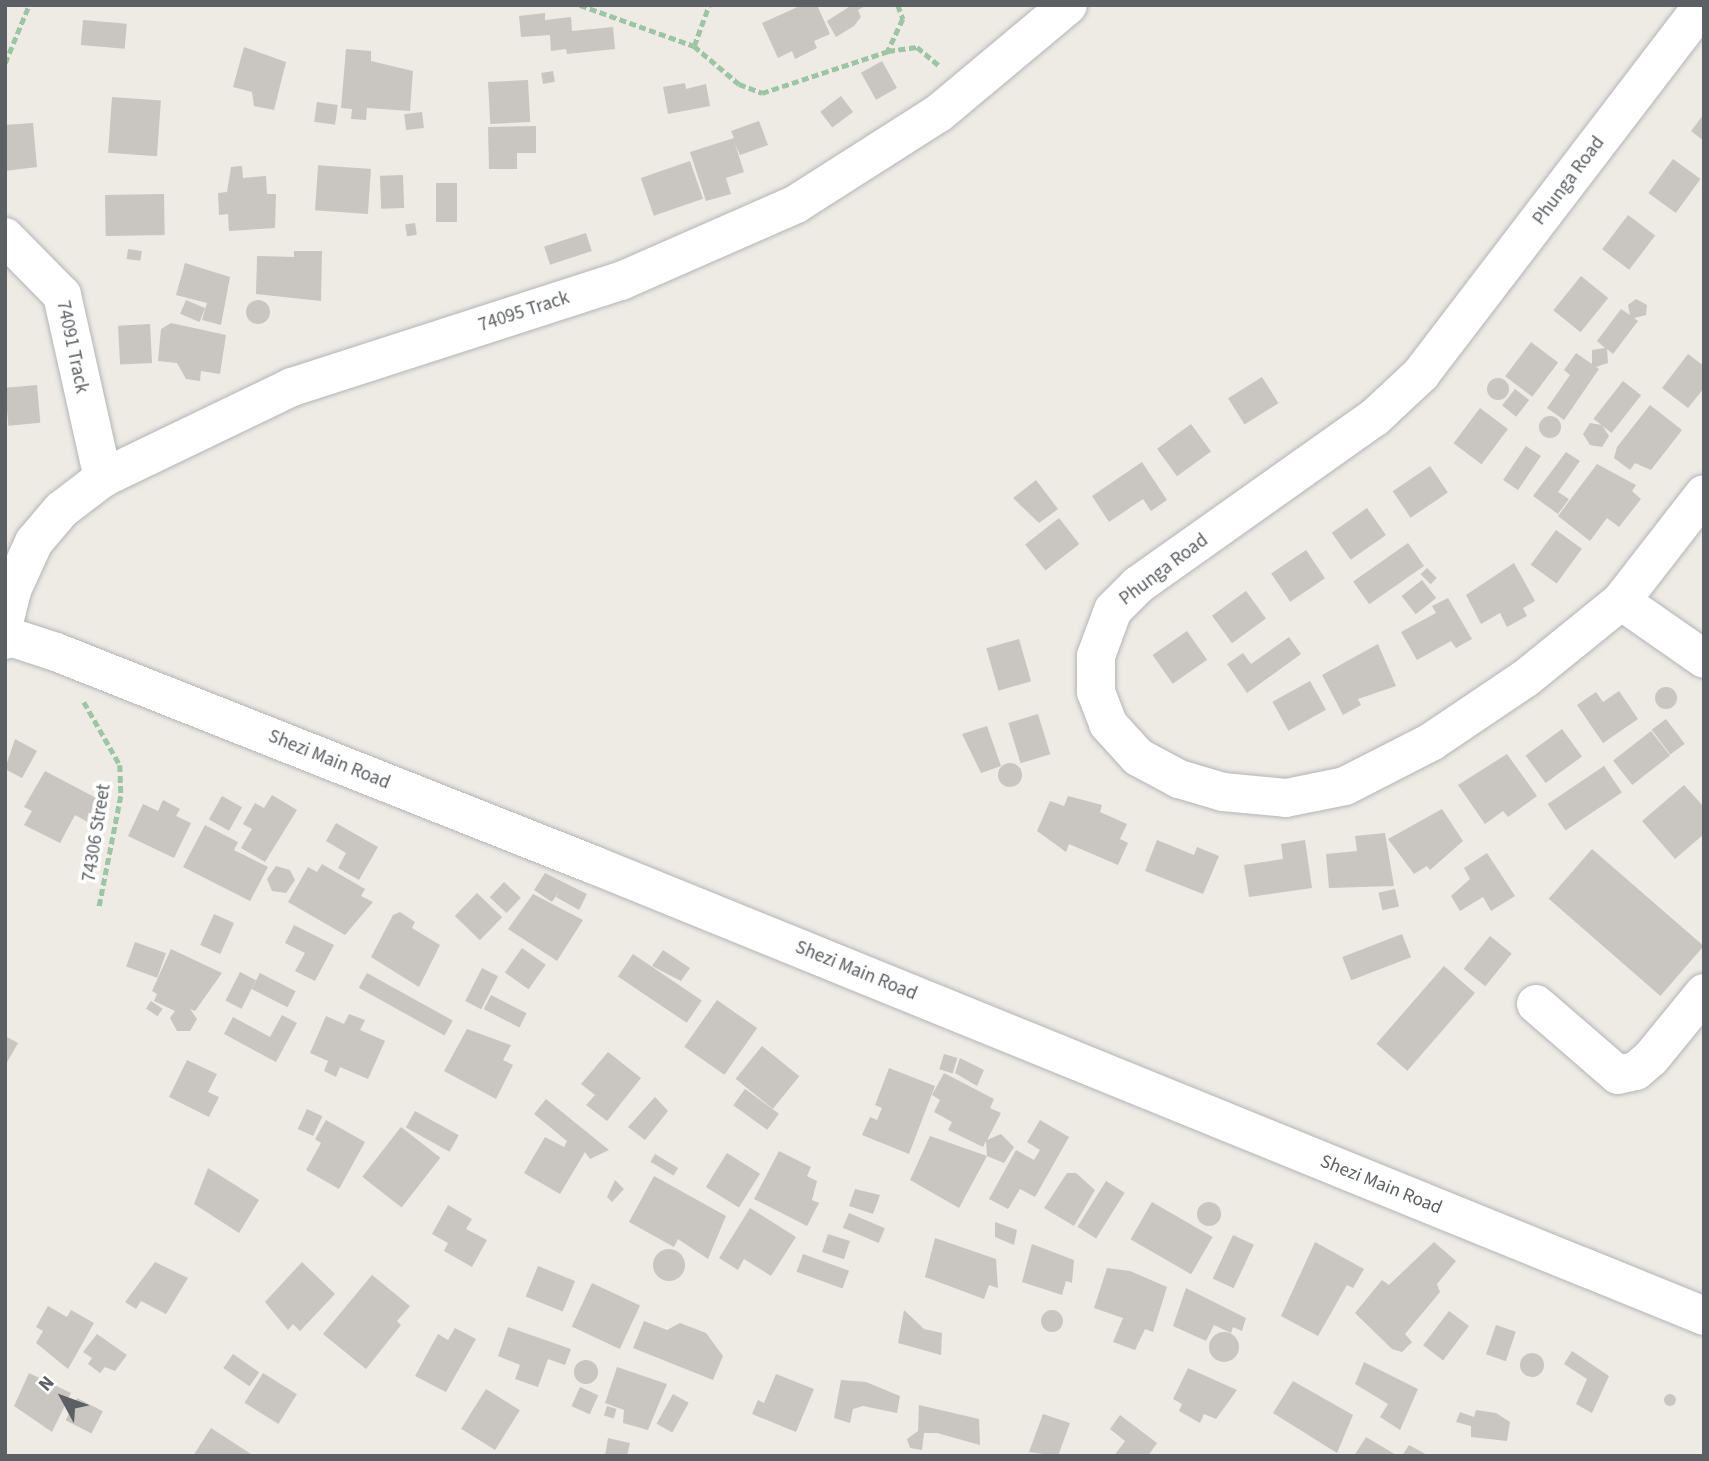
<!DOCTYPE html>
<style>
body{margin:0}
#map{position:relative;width:1709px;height:1461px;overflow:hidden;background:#eeeae4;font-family:"Source Sans 3",sans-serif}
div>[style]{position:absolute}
.building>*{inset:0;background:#c9c5c1;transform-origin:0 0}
.round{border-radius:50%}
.path>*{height:4.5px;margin-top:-2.25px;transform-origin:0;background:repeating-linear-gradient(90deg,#9cc5a3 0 7px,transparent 0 10.5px)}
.roads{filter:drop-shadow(0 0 2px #b1b5b8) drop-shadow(0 0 2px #b1b5b8)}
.minor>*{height:38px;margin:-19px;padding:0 19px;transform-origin:19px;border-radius:19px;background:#fff}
span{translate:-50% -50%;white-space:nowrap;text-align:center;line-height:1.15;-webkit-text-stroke:7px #fff;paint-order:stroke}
.street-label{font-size:19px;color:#5c6064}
.frame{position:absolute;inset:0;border:7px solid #5c6064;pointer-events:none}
.north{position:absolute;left:28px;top:1363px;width:70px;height:70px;-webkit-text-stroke:5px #fff;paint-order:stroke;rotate:311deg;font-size:19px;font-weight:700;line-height:28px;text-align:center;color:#5c6064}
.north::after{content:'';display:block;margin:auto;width:24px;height:32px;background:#5c6064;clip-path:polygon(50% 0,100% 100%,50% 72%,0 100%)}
</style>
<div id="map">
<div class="building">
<i style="clip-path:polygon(802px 5px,817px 5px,830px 34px,814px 41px,817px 48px,795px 59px,792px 51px,778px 58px,762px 23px)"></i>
<i style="clip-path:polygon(852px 5px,867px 5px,858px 10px,861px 17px,854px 26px,836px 37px,827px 21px)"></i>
<i style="clip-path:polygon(545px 13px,545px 20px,571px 17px,572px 31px,613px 27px,615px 49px,567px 54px,566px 49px,551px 51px,550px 35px,521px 37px,519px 16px)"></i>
<i style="left:83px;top:20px;width:44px;height:25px;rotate:5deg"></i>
<i style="clip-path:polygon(244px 47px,286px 62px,274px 110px,254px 106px,252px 92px,233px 87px)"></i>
<i style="clip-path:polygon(346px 49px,371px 51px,371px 61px,413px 71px,410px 111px,367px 108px,366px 120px,351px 119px,352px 109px,341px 108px)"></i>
<i style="left:882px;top:61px;width:31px;height:24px;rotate:61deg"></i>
<i style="left:553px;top:71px;width:11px;height:12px;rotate:80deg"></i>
<i style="left:528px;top:80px;width:42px;height:40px;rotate:87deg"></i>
<i style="clip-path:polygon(685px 83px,686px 89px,706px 84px,710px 106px,668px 114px,663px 87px)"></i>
<i style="left:841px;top:96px;width:20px;height:26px;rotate:53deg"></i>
<i style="left:112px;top:97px;width:49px;height:56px;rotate:4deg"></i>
<i style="left:317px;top:102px;width:21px;height:20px;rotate:8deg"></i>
<i style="left:422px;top:112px;width:16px;height:18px;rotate:83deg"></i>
<i style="clip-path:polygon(1704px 114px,1704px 141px,1691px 131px)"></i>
<i style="clip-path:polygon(759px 121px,768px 145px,740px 155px,735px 144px,744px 172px,726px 178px,731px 194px,706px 201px,690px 152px,734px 138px,731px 131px)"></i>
<i style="clip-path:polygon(33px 123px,37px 167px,5px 171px,5px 125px)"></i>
<i style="clip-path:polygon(536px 126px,536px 153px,517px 153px,517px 169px,489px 169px,488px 127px)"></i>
<i style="left:1673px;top:159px;width:34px;height:42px;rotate:36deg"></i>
<i style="left:690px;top:161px;width:40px;height:52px;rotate:71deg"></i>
<i style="clip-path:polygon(242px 166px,243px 178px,266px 176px,267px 194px,276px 194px,275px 228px,229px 231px,228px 214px,219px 215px,218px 193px,227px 192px,231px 167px)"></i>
<i style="left:371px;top:169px;width:45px;height:53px;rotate:94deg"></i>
<i style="left:403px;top:175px;width:33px;height:23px;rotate:88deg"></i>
<i style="left:457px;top:183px;width:39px;height:21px;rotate:90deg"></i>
<i style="left:164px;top:194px;width:41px;height:59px;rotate:89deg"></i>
<i style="left:1628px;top:215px;width:34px;height:43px;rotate:37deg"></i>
<i style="left:415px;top:223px;width:12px;height:10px;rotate:81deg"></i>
<i style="left:586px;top:233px;width:19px;height:44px;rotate:72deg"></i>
<i style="left:128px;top:249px;width:14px;height:10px;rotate:8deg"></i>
<i style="clip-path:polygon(294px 251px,322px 251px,321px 301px,256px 294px,257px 256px,294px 257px)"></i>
<i style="clip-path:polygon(185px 263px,230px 277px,221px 325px,202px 320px,207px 303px,176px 295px)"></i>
<i style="left:1581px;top:276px;width:35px;height:44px;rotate:39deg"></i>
<i style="clip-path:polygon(1636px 299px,1647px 305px,1646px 315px,1634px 318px,1638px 321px,1613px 354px,1607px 349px,1608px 363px,1596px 367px,1599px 369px,1564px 420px,1547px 408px,1570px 375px,1564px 370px,1576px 353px,1592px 364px,1592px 350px,1605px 348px,1597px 341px,1621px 309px,1630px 315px,1628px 305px)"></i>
<i style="left:186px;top:300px;width:21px;height:15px;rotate:23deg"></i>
<i class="round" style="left:246px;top:300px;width:24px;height:24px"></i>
<i style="clip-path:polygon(171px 323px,226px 335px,220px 374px,201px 371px,200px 381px,186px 379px,177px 363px,158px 361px,161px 329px)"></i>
<i style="left:150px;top:324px;width:39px;height:32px;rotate:87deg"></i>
<i style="left:1531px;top:342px;width:34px;height:43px;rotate:37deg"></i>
<i style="clip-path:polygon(1688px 354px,1704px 366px,1704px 388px,1688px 408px,1662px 388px)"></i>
<i style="left:1262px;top:377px;width:31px;height:40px;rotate:58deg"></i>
<i class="round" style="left:1487px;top:378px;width:22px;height:22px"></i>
<i style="left:1623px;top:381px;width:23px;height:48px;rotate:38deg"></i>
<i style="left:37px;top:385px;width:38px;height:32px;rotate:85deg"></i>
<i style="left:1515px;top:389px;width:18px;height:21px;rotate:38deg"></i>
<i style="clip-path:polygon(1650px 405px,1682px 430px,1651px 470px,1635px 463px,1630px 470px,1614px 458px,1617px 447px)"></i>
<i style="left:1480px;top:408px;width:35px;height:44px;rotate:37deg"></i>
<i class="round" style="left:1539px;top:416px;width:22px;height:22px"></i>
<i style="clip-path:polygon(1590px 423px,1602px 425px,1609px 436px,1602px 447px,1590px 445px,1583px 434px)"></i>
<i style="left:1191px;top:424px;width:34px;height:42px;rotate:54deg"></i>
<i style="left:1526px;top:446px;width:18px;height:41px;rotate:34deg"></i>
<i style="clip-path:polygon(1566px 452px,1580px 461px,1558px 492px,1569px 499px,1558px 514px,1533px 496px)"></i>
<i style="clip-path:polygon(1142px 462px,1167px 500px,1151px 511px,1143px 499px,1109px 522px,1092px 496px)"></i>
<i style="clip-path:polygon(1597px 464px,1636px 485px,1632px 491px,1641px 499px,1619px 527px,1607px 518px,1590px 541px,1558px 516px)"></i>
<i style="left:1430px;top:466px;width:32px;height:45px;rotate:56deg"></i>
<i style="clip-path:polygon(1036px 480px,1058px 509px,1039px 523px,1013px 498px)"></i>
<i style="left:1367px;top:508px;width:33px;height:43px;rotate:55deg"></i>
<i style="left:1059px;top:518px;width:33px;height:43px;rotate:52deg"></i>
<i style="left:1556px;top:530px;width:32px;height:43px;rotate:36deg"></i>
<i style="left:1408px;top:543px;width:28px;height:67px;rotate:55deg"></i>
<i style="left:1306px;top:550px;width:34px;height:42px;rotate:56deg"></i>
<i style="clip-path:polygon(1514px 563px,1535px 601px,1523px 608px,1527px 616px,1507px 627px,1500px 613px,1481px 624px,1466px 595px)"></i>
<i style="left:1427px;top:568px;width:14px;height:9px;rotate:45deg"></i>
<i style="left:1422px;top:580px;width:23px;height:26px;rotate:52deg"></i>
<i style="left:1246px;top:591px;width:34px;height:42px;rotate:54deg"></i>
<i style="clip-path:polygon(1448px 598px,1472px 639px,1456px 648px,1451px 641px,1417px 660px,1401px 632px,1436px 613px,1432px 606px)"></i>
<i style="left:1187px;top:631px;width:35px;height:42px;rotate:55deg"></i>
<i style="clip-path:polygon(1289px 637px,1301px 654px,1247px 693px,1227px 664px,1243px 653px,1251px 664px)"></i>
<i style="left:1019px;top:639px;width:44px;height:34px;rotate:74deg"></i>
<i style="clip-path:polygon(1378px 644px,1396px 686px,1358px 699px,1361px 705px,1343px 715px,1322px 675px)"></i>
<i style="left:1310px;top:681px;width:33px;height:43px;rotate:61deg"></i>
<i class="round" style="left:1655px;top:687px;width:22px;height:22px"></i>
<i style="clip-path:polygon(1619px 691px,1638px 719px,1603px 743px,1577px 705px,1596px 692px,1603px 702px)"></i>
<i style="left:1038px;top:714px;width:42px;height:31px;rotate:73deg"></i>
<i style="left:1666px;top:719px;width:31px;height:18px;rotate:53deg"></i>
<i style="clip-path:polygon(987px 726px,1001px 766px,981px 773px,962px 734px)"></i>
<i style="left:1562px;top:729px;width:34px;height:45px;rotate:54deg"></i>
<i style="left:1651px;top:731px;width:31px;height:48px;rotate:52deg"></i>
<i style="clip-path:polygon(15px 739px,37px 751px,22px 778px,5px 769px)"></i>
<i style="clip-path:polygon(1507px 754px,1537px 796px,1508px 817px,1503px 811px,1485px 824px,1458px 785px)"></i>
<i class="round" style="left:998px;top:763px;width:24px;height:24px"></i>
<i style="left:1604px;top:766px;width:32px;height:68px;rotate:56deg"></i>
<i style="clip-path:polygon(45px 771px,100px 800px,88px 822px,75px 815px,60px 843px,24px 825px,32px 811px,24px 807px)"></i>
<i style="clip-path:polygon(1684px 785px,1704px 807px,1704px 834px,1675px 859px,1642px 821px)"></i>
<i style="clip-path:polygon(272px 795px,297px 810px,265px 862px,241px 848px,252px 829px,243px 824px,255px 803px,264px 808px)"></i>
<i style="left:222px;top:796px;width:23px;height:27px;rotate:29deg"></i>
<i style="clip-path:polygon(1068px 796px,1102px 805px,1100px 812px,1127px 824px,1120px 839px,1128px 843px,1118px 865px,1069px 844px,1066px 852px,1037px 831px,1050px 801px,1064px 806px)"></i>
<i style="clip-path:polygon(163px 800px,180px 809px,176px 816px,191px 823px,174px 858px,128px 836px,143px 804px,158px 811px)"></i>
<i style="clip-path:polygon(1442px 809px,1463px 841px,1430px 870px,1427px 866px,1414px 874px,1388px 839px)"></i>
<i style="clip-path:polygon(336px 823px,378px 847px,359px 880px,338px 868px,346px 853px,326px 841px)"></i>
<i style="clip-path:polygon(205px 825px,238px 842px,234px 850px,268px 867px,250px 901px,183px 867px)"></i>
<i style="clip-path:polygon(1385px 833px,1394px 886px,1329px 888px,1326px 854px,1357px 851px,1355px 836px)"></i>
<i style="clip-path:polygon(1157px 840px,1194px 855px,1197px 847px,1219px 856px,1203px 894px,1145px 871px)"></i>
<i style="clip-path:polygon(1305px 840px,1312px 888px,1249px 897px,1244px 865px,1283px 859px,1281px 844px)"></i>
<i style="left:1592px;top:849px;width:148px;height:66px;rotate:41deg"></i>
<i style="clip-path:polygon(1487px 853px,1515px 896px,1491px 911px,1483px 897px,1460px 911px,1451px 896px,1470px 879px,1464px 868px)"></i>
<i style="clip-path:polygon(322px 864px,365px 889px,361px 896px,373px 902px,345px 935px,288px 902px,308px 867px,317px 872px)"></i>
<i style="clip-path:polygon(276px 866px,290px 870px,295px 880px,286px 893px,272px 891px,267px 879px)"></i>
<i style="clip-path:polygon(545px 873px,587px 894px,579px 910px,556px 897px,560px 890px,552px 902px,534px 890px)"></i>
<i style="left:504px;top:882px;width:23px;height:21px;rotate:43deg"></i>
<i style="left:1395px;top:889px;width:18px;height:17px;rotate:77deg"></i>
<i style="left:477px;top:893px;width:35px;height:32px;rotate:44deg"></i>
<i style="clip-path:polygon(533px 894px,583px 920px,557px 961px,508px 929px)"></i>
<i style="clip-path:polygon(400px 912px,415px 922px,412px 928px,440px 945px,419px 987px,371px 957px,393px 915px)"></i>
<i style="left:214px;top:914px;width:22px;height:34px;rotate:24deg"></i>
<i style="clip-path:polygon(294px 925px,334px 945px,315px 981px,295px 971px,305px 953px,285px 943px)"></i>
<i style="left:1402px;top:934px;width:25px;height:64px;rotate:69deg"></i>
<i style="left:1490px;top:936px;width:28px;height:42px;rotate:39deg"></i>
<i style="left:135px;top:942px;width:33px;height:26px;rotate:20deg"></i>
<i style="left:522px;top:948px;width:29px;height:30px;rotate:35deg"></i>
<i style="clip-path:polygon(171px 949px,222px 973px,195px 1011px,190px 1009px,197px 1019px,190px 1031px,177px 1031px,170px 1018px,175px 1011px,154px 1001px,157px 994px,152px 991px)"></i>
<i style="clip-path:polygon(663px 950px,690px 968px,681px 981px,652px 966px)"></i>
<i style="left:633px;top:954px;width:83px;height:27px;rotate:34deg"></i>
<i style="left:1444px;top:966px;width:41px;height:103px;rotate:41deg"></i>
<i style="left:482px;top:968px;width:18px;height:37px;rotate:27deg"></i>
<i style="left:240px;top:972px;width:18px;height:32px;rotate:27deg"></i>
<i style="left:260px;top:973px;width:40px;height:18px;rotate:27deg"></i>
<i style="left:367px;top:973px;width:98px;height:17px;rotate:29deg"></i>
<i style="left:491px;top:995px;width:40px;height:16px;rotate:27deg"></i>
<i style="left:717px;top:1000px;width:49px;height:57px;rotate:35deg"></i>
<i style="left:151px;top:1001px;width:14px;height:9px;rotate:34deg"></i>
<i style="clip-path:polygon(349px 1014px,365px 1020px,360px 1030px,385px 1041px,368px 1079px,340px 1067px,336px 1077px,324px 1071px,328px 1061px,310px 1053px,326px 1016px,344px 1024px)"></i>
<i style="clip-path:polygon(282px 1015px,297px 1023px,276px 1062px,224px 1034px,233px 1017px,270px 1037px)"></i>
<i style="clip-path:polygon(467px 1029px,511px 1045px,503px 1060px,513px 1065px,496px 1099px,444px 1071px)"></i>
<i style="clip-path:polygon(5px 1036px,18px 1043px,5px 1066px)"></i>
<i style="left:762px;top:1046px;width:48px;height:42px;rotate:39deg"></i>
<i style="clip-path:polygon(608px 1052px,641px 1078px,607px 1121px,586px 1105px,595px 1095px,581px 1084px)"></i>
<i style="left:944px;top:1054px;width:14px;height:16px;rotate:17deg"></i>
<i style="clip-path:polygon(960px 1058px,984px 1070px,977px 1086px,955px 1073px)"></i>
<i style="clip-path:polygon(187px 1060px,217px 1074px,208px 1092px,219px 1097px,209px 1117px,169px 1097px)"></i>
<i style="clip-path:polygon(889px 1068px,935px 1086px,909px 1154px,862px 1135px,870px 1117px,877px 1120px,882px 1108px,875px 1105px)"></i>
<i style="clip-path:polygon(944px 1073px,994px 1099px,990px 1108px,1001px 1113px,987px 1140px,1001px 1134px,1014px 1147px,1004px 1163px,987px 1156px,959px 1208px,910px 1180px,930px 1136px,987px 1156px,986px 1141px,983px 1147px,948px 1130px,952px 1122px,934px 1112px,940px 1100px,932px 1095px)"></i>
<i style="left:745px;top:1089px;width:42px;height:20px;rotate:36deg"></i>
<i style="clip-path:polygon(655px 1097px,668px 1111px,645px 1140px,628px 1127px)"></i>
<i style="clip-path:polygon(546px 1099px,609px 1150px,590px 1159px,585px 1152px,560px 1194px,524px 1173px,545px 1137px,564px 1147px,567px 1141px,534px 1114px)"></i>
<i style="left:307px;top:1109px;width:17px;height:22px;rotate:25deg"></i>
<i style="left:415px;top:1111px;width:50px;height:19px;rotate:29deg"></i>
<i style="clip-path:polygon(326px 1120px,365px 1142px,339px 1189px,306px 1170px,321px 1143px,315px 1139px)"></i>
<i style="clip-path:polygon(1040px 1120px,1069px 1137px,1035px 1197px,1020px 1189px,1008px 1209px,989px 1199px,1016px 1150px,1034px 1160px,1040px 1150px,1027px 1142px)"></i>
<i style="left:401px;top:1127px;width:50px;height:63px;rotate:38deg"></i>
<i style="clip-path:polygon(779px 1151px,811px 1167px,807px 1176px,817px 1181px,812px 1200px,819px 1203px,807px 1226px,754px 1199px)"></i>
<i style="left:727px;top:1153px;width:39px;height:40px;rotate:32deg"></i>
<i style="left:655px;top:1154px;width:27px;height:9px;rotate:31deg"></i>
<i style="clip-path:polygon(208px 1168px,259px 1200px,239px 1233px,194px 1204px)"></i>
<i style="clip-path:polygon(1067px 1173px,1076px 1173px,1095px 1190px,1074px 1226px,1044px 1208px)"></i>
<i style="clip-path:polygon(654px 1176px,726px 1216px,708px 1259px,678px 1239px,674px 1247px,629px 1222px)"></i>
<i style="clip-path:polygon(615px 1180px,624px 1189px,612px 1202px,607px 1197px)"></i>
<i style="left:1106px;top:1181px;width:22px;height:54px;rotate:32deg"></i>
<i style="clip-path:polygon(855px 1189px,880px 1195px,873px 1214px,849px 1206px)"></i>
<i class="round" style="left:1197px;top:1202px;width:24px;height:24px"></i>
<i style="left:1152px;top:1202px;width:70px;height:43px;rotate:30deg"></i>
<i style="clip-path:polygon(448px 1205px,472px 1219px,466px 1229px,487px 1240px,472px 1267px,444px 1251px,448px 1243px,432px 1234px)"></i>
<i style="clip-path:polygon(750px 1208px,796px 1237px,771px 1276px,744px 1259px,738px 1270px,719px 1258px)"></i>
<i style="left:849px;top:1213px;width:39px;height:16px;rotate:23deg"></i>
<i style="clip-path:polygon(995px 1222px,1017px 1230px,1014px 1245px,995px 1237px)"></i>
<i style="left:828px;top:1234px;width:23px;height:19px;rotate:18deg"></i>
<i style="left:1233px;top:1235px;width:23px;height:48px;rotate:25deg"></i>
<i style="clip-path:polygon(935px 1238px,996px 1259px,998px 1288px,989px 1285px,984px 1299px,925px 1277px)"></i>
<i style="clip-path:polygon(1315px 1242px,1364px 1269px,1353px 1288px,1347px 1285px,1318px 1336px,1281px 1316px)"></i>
<i style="clip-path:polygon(1434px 1242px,1456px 1261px,1437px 1284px,1440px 1292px,1405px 1334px,1412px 1342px,1402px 1352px,1392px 1349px,1355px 1313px,1382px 1280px,1389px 1285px)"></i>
<i style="clip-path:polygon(1032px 1244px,1074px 1260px,1072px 1283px,1066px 1281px,1062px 1295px,1022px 1282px)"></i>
<i class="round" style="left:653px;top:1249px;width:32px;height:32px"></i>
<i style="left:803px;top:1254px;width:49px;height:19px;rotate:20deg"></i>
<i style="clip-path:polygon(155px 1262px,188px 1278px,166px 1314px,141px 1301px,136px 1309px,125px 1302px)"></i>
<i style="clip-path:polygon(302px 1262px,335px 1294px,300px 1331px,293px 1324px,288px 1330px,265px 1302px)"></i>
<i style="left:538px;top:1266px;width:40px;height:33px;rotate:22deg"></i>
<i style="clip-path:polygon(1107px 1268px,1130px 1271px,1167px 1287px,1153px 1332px,1145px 1329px,1135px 1350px,1113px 1342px,1123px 1318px,1094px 1308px)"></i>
<i style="clip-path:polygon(372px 1275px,410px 1306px,397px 1321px,401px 1325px,366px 1369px,323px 1334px)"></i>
<i style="left:592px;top:1283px;width:53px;height:48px;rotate:25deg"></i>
<i style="clip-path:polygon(1186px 1288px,1246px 1318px,1242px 1331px,1233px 1327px,1231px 1333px,1214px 1325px,1206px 1341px,1173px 1326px)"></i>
<i style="clip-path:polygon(48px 1306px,67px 1317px,71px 1310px,94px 1323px,68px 1369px,36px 1343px,43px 1331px,36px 1327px)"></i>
<i style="clip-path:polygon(904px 1310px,924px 1329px,942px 1333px,941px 1355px,898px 1343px)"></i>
<i class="round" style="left:1041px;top:1310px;width:22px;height:22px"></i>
<i style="left:1449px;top:1311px;width:25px;height:43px;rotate:37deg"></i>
<i style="clip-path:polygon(644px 1321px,667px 1330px,680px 1323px,706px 1333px,723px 1356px,713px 1380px,633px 1348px)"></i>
<i style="left:1496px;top:1325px;width:21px;height:31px;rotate:19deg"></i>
<i style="clip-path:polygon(508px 1327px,571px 1349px,565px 1365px,548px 1359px,538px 1387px,515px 1379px,520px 1365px,498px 1356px)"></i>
<i style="clip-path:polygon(455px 1328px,476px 1339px,446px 1392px,415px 1376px,438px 1334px,448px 1340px)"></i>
<i class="round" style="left:1209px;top:1332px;width:30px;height:30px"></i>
<i style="clip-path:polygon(97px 1334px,127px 1355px,115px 1371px,105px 1367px,100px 1373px,88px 1364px,92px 1358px,83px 1352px)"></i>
<i style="clip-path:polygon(1572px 1351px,1609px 1376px,1592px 1413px,1576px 1404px,1587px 1379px,1564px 1364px)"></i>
<i class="round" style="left:1520px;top:1353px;width:24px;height:24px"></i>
<i style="left:233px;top:1354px;width:32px;height:17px;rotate:35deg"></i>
<i class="round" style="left:574px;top:1360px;width:24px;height:24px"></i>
<i style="clip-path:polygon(1364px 1362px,1418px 1389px,1400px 1430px,1380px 1417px,1388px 1404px,1355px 1384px)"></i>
<i style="clip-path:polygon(617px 1367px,667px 1384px,648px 1430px,623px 1423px,624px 1410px,605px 1403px)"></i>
<i style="clip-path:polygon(1188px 1368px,1237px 1390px,1216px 1419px,1204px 1414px,1200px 1423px,1179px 1411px,1182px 1404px,1173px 1399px)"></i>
<i style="clip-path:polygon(29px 1373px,71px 1393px,52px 1432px,14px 1406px)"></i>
<i style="left:263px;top:1373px;width:40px;height:35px;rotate:32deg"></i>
<i style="clip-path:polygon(776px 1374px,814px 1389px,796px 1432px,752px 1414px,758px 1400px,764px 1403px)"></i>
<i style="clip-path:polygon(841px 1380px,866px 1382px,900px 1396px,897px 1413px,863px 1406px,853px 1409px,850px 1423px,834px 1418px)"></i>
<i style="clip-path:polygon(1293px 1381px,1353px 1415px,1337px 1453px,1273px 1413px)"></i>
<i style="left:580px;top:1387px;width:20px;height:21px;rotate:24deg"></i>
<i style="left:486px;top:1389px;width:40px;height:47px;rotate:32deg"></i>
<i class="round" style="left:1664px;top:1394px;width:12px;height:12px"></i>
<i style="left:673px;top:1394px;width:18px;height:34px;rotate:29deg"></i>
<i style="left:77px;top:1398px;width:29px;height:25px;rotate:27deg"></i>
<i style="clip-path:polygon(919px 1405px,979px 1419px,980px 1445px,937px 1433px,924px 1433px,922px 1450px,910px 1448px,907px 1439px,918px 1431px)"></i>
<i style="left:607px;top:1406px;width:10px;height:10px;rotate:17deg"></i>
<i style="clip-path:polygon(1476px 1410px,1496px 1413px,1510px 1422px,1507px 1441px,1471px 1437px,1471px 1426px,1456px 1422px,1460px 1412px,1474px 1417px)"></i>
<i style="clip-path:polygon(1043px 1414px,1070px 1423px,1058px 1456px,1029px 1452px)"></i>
<i style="clip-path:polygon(1120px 1415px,1157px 1443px,1148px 1456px,1114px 1456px,1125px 1441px,1110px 1429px)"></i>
<i style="clip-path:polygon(211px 1428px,254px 1456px,193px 1456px)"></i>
<i style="clip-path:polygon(1366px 1437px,1398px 1456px,1354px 1456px)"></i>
<i style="clip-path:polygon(608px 1438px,630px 1443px,627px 1456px,605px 1456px)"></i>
<i style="clip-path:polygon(1409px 1445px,1429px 1456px,1402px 1456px)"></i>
</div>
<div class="path">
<i style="left:580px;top:5px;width:121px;rotate:19.8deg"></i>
<i style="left:694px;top:46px;width:59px;rotate:40.2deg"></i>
<i style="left:739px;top:84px;width:25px;rotate:21deg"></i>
<i style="left:762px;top:93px;width:133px;rotate:-18.4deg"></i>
<i style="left:898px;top:5px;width:15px;rotate:70deg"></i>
<i style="left:903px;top:19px;width:35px;rotate:115deg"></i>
<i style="left:888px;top:51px;width:29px;rotate:-8deg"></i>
<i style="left:917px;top:47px;width:30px;rotate:40deg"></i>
<i style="left:694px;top:46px;width:44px;rotate:-69.9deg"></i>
<i style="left:5px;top:63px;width:63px;rotate:-67.5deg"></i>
<i style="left:84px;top:702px;width:73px;rotate:60.3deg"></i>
<i style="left:120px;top:765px;width:31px;rotate:88deg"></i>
<i style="left:121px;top:796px;width:114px;rotate:101.1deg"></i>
</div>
<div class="roads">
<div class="minor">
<i style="left:1703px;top:5px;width:464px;rotate:127.4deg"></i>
<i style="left:1421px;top:374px;width:63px;rotate:136.9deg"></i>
<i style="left:1375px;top:417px;width:291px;rotate:144.7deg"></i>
<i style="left:1138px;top:585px;width:35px;rotate:135deg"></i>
<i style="left:1113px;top:610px;width:49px;rotate:110.3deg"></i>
<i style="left:1096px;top:656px;width:36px;rotate:90deg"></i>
<i style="left:1096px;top:692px;width:34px;rotate:69deg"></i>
<i style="left:1108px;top:724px;width:45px;rotate:47.7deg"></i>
<i style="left:1138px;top:757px;width:47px;rotate:28.2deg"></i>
<i style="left:1179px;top:779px;width:46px;rotate:16.5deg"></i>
<i style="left:1223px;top:792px;width:63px;rotate:5.4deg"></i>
<i style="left:1286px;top:798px;width:60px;rotate:-11.5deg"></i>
<i style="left:1345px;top:786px;width:97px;rotate:-27.1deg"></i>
<i style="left:1431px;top:742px;width:115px;rotate:-34deg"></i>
<i style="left:1526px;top:678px;width:122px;rotate:-39deg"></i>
<i style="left:1621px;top:601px;width:135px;rotate:-52.2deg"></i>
<i style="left:5px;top:237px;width:81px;rotate:45.5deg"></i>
<i style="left:62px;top:295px;width:188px;rotate:77.4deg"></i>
<i style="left:1621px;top:601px;width:101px;rotate:34.9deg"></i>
<i style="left:5px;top:619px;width:30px;rotate:-76deg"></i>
<i style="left:12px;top:590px;width:53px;rotate:-65.4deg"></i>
<i style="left:34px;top:542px;width:42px;rotate:-49.8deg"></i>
<i style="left:61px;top:510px;width:53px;rotate:-37.3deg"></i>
<i style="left:103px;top:478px;width:210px;rotate:-25.7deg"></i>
<i style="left:292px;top:387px;width:346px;rotate:-17.9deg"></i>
<i style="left:621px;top:281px;width:191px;rotate:-23.7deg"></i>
<i style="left:796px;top:204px;width:169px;rotate:-32.5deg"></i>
<i style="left:939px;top:113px;width:168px;rotate:-39.9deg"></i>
<i style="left:5px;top:640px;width:6px;rotate:-31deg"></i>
<i style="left:10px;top:637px;width:48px;rotate:18.1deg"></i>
<i style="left:56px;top:652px;width:579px;rotate:21.6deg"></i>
<i style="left:594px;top:865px;width:1198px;rotate:22.11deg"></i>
<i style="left:1536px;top:1004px;width:108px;rotate:40.9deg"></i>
<i style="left:1618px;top:1075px;width:18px;rotate:-13deg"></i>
<i style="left:1636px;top:1071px;width:20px;rotate:-41deg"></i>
<i style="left:1651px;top:1058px;width:84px;rotate:-50.8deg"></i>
</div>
</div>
<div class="street-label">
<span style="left:1569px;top:181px;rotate:-53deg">Phunga Road</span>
<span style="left:524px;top:312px;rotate:-18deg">74095 Track</span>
<span style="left:72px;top:347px;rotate:78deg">74091 Track</span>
<span style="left:1164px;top:570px;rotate:-37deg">Phunga Road</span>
<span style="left:329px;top:760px;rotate:22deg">Shezi Main Road</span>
<span style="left:97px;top:833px;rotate:-81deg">74306 Street</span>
<span style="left:856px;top:971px;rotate:22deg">Shezi Main Road</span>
<span style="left:1381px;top:1185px;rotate:22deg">Shezi Main Road</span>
</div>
<div class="frame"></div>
<div class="north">N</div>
</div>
